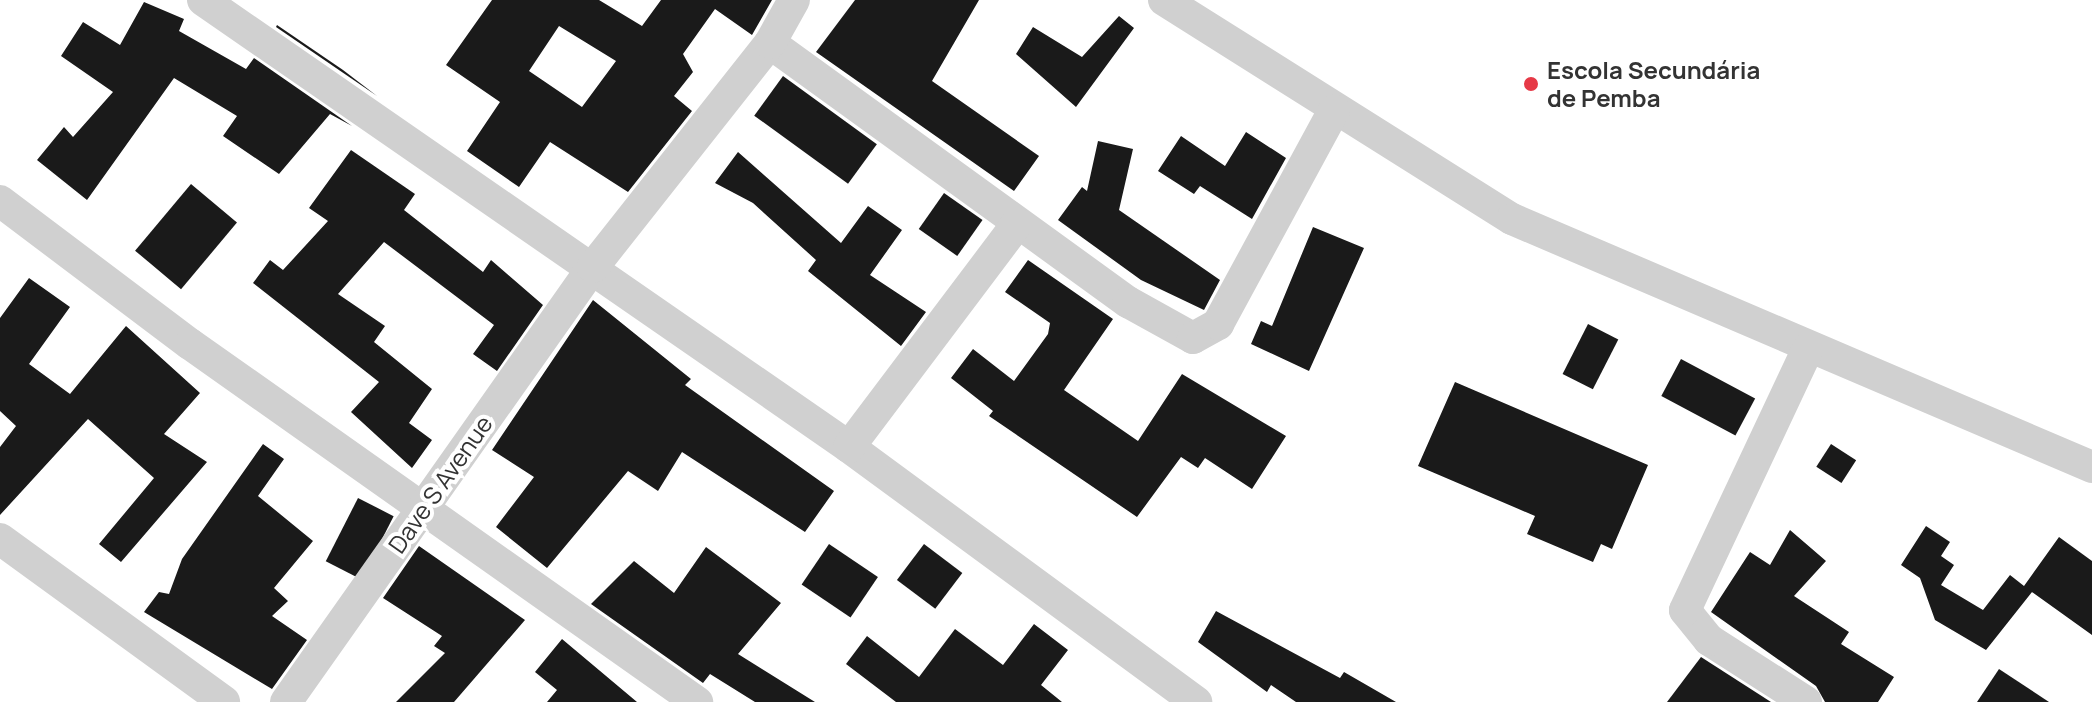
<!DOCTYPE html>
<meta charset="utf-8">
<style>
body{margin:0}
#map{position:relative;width:2092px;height:702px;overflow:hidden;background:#fff;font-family:Manrope,sans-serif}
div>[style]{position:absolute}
.building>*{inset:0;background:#1a1a1a;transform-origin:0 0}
.minor>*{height:32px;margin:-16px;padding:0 16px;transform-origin:16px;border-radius:16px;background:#d0d0d0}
.dots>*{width:22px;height:22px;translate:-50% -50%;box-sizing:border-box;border:4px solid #fff;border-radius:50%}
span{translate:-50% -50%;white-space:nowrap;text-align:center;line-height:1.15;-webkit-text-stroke:8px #fff;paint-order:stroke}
.poi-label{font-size:24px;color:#333;font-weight:700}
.left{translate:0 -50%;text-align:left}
.street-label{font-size:24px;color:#333}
</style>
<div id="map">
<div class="building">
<i style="clip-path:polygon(evenodd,492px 0,599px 0,642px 26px,661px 0,772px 0,752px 35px,715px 9px,683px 54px,693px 72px,674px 96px,692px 111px,628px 192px,550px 142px,519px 187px,467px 151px,500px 102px,446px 65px,492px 0,559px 26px,616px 61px,582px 107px,529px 71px,559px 26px)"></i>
<i style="clip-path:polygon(855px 0,979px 0,932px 81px,1039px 156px,1014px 191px,816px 52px)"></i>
<i style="clip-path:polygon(144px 2px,184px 19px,179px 31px,246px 69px,254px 58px,352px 126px,330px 114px,279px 174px,223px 136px,237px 116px,174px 78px,87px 200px,37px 160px,64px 127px,73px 137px,113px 92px,61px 56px,83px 22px,120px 45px)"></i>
<i style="clip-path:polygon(1119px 16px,1134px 28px,1076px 107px,1016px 54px,1033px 27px,1082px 57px)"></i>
<i style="clip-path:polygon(277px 25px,343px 70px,377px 96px,276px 27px)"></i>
<i style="left:783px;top:76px;width:116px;height:49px;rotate:36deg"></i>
<i style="clip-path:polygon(1246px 132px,1286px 158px,1252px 219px,1200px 186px,1194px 194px,1158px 171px,1181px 136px,1225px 166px)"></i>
<i style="clip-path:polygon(1098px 141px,1133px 149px,1119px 210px,1220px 280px,1204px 310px,1141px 280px,1058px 220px,1082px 187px,1087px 191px)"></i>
<i style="clip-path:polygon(351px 150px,415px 194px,404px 210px,483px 272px,491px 260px,543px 305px,497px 371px,473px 354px,494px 325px,384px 242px,338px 294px,385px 326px,374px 342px,432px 389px,409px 423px,432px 440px,412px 468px,351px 412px,379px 382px,253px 283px,270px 260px,283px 270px,328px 221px,309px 208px)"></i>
<i style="clip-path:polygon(738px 152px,841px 243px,868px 206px,902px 230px,870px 275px,926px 312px,901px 346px,808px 271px,816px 260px,753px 203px,715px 183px)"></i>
<i style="left:191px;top:184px;width:60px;height:87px;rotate:40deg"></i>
<i style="left:944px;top:193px;width:47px;height:44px;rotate:35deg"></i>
<i style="clip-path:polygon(1313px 227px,1364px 248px,1309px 371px,1251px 344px,1261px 321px,1272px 326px)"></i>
<i style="clip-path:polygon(1028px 260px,1113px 319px,1064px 390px,1138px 441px,1182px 374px,1286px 436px,1252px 489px,1205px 458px,1198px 468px,1181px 457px,1137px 517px,989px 416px,993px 411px,951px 378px,973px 349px,1014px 381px,1048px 334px,1050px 323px,1005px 292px)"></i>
<i style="clip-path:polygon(29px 278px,70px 307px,29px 364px,70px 394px,126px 326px,200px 393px,164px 434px,207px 462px,121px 562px,99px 544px,154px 478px,88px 419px,0 515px,0 447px,16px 426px,0 411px,0 318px)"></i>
<i style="clip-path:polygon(593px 300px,691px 379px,685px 385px,834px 491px,805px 532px,682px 452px,658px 491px,628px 471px,547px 568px,496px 527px,534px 477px,492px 450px)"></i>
<i style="left:1588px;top:324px;width:34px;height:56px;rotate:27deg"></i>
<i style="left:1681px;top:359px;width:84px;height:42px;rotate:28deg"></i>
<i style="clip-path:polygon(1455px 382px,1648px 465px,1612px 549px,1601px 544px,1593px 562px,1527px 534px,1535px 516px,1418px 466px)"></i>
<i style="clip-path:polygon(263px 444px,284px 459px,258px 496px,313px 541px,274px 588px,288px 601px,272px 616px,307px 640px,272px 689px,144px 612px,159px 592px,169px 594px,182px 559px)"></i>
<i style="left:1831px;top:444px;width:30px;height:27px;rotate:33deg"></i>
<i style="left:358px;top:498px;width:40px;height:71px;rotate:27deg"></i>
<i style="clip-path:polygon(1926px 526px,1950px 542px,1941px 556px,1954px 565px,1941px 585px,1983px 610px,2010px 575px,2024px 586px,2059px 537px,2092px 561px,2092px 635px,2025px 587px,2032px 592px,1986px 650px,1935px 620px,1920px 578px,1901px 565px)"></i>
<i style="clip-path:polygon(1790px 530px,1826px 561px,1794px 596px,1849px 632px,1841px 644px,1894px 677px,1878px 702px,1825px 702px,1816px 686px,1711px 612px,1750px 552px,1770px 565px)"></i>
<i style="left:829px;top:544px;width:59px;height:49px;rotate:34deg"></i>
<i style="left:924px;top:544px;width:48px;height:45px;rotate:37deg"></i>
<i style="clip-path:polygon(419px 546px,525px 620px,454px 702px,396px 702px,445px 653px,434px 646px,442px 636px,383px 598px)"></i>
<i style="clip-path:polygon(706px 547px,781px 603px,738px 654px,815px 702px,755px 702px,710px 674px,703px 683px,591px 604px,634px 561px,674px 593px)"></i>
<i style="clip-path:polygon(1216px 611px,1340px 678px,1344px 672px,1396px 702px,1296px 702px,1271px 685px,1267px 692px,1198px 642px)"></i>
<i style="clip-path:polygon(1034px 624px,1068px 650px,1041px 685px,1062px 702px,896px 702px,846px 664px,867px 636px,919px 677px,955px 629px,1003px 665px)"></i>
<i style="clip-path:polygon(562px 639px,637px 702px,547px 702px,557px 690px,535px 672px)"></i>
<i style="clip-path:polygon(1701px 657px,1771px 702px,1667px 702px)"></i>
<i style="clip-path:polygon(1999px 669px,2049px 702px,1977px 702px)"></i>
</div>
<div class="minor">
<i style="left:203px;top:0;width:786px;rotate:34.68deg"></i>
<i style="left:849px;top:447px;width:431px;rotate:36.3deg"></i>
<i style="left:1164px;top:0;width:411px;rotate:32.2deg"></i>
<i style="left:1512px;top:219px;width:631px;rotate:23.15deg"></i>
<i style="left:770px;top:43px;width:442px;rotate:35.9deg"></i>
<i style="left:1128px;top:302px;width:74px;rotate:29deg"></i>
<i style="left:1193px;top:338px;width:29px;rotate:-29deg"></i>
<i style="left:1218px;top:324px;width:243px;rotate:-61.5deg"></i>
<i style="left:0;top:201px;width:238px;rotate:37deg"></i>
<i style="left:190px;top:344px;width:621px;rotate:35.23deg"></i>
<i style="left:849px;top:447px;width:279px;rotate:-53deg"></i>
<i style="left:0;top:539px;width:277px;rotate:36deg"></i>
<i style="left:286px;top:702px;width:532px;rotate:-54.79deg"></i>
<i style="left:593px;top:267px;width:285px;rotate:-51.7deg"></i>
<i style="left:770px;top:43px;width:49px;rotate:-60.8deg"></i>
<i style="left:1806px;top:702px;width:115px;rotate:-147.4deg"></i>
<i style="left:1709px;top:640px;width:38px;rotate:-129deg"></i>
<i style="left:1685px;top:610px;width:289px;rotate:-64.8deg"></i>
</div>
<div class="dots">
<i style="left:1531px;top:84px;background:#e63946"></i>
</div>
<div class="poi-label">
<span class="left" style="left:1547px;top:84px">Escola Secundária<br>de Pemba</span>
</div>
<div class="street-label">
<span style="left:440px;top:484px;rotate:-55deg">Dave S Avenue</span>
</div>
</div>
